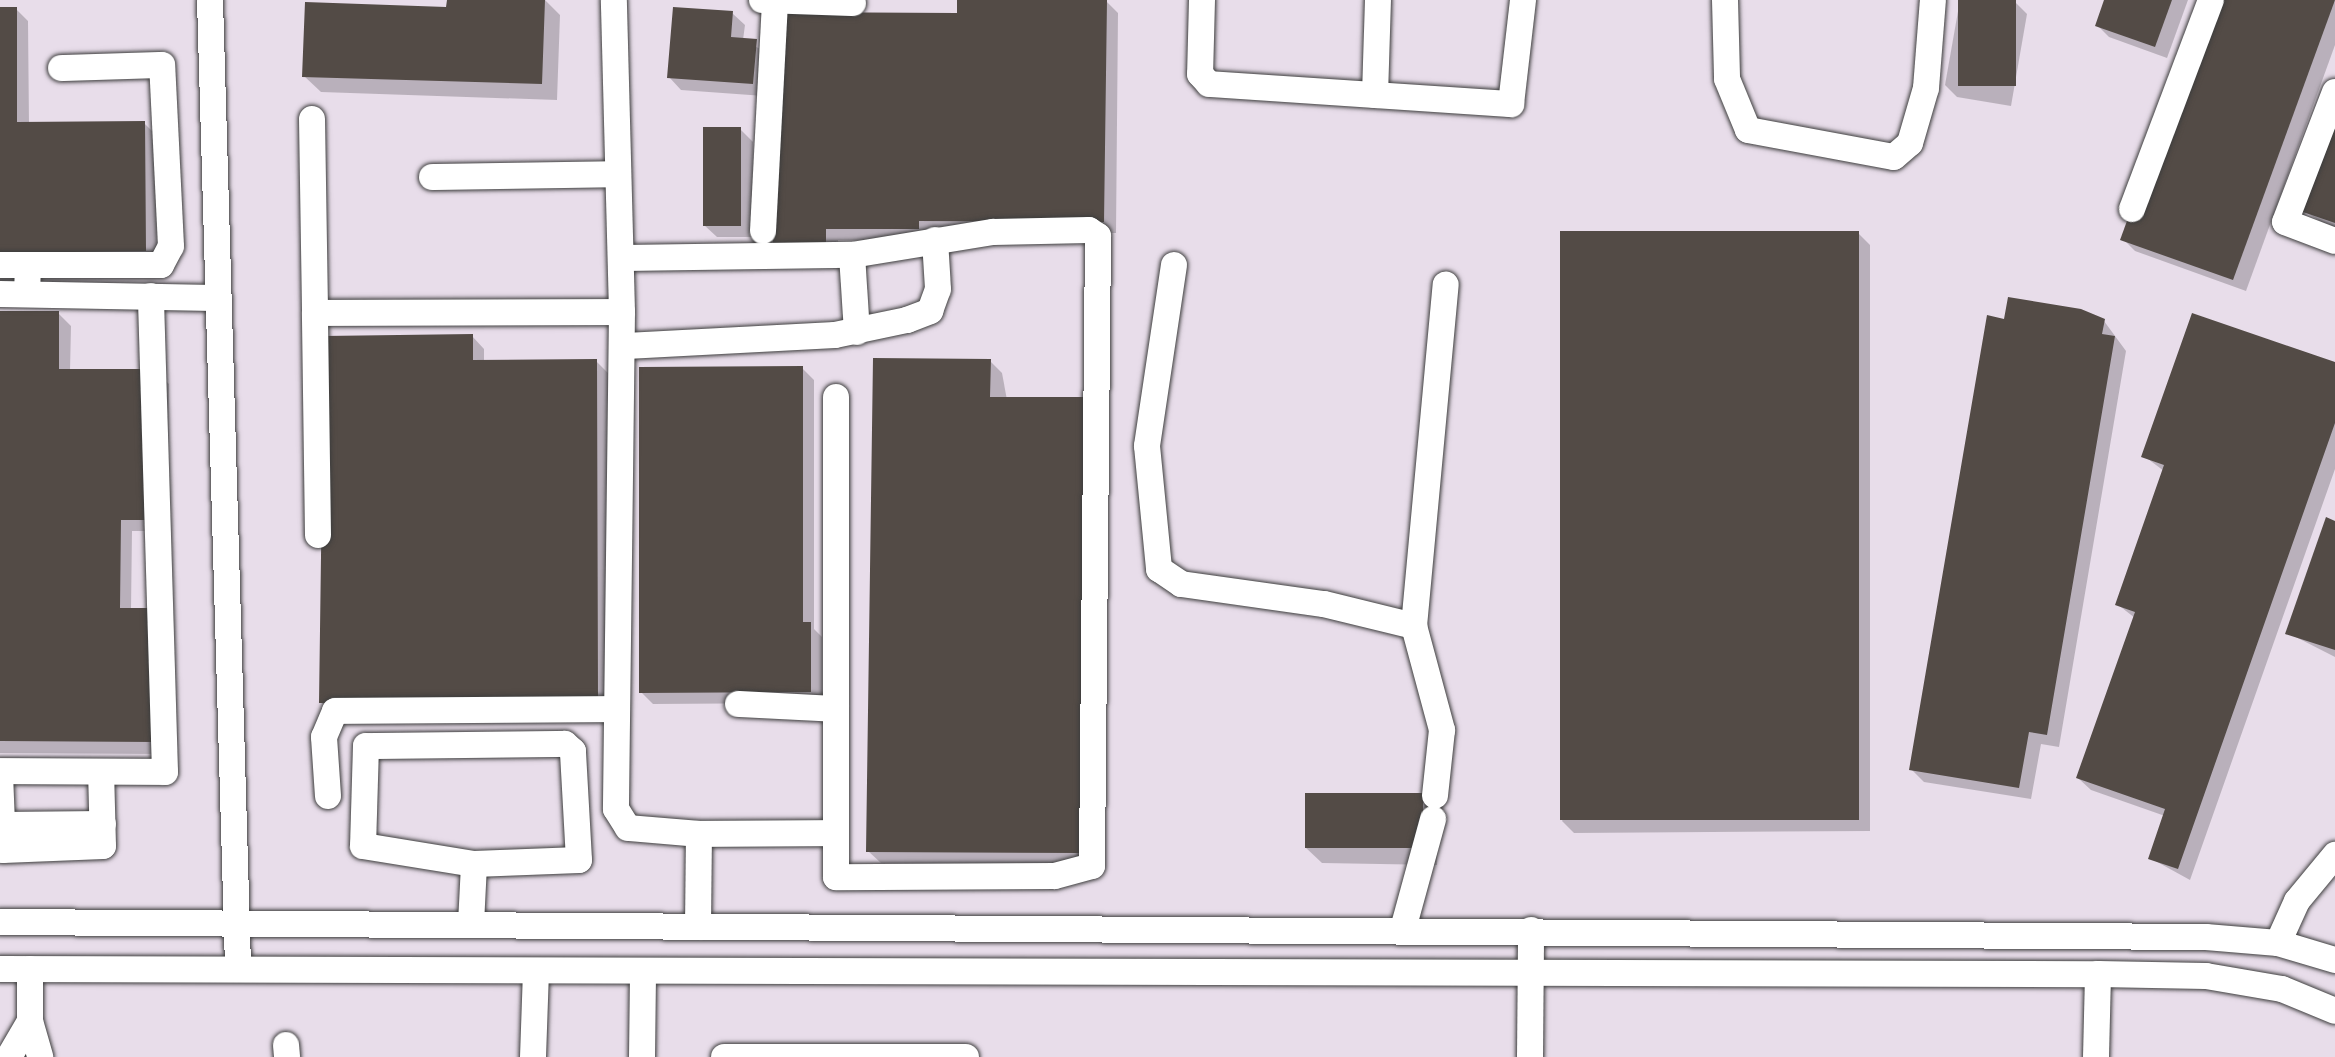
<!DOCTYPE html>
<style>
body{margin:0}
#map{position:relative;width:2335px;height:1057px;overflow:hidden;background:#fffae7;font-family:"Source Serif 4",serif}
div>[style]{position:absolute}
.industrial>*{inset:0;background:#e8ddea;transform-origin:0 0}
.shadow>*{inset:0;background:#0003}
.building>*{inset:0;background:#534b46;transform-origin:0 0}
.roads{filter:drop-shadow(0 0 2px #3d3d3d) drop-shadow(0 0 2px #3d3d3d)}
.minor>*{height:26px;margin:-13px;padding:0 13px;transform-origin:13px;border-radius:13px;background:#fff}
span{translate:-50% -50%;white-space:nowrap;text-align:center;line-height:1.15;-webkit-text-stroke:8px #fff;paint-order:stroke}
</style>
<div id="map">
<div class="industrial">
<i style="left:0;top:0;width:2335px;height:1057px"></i>
</div>
<div class="shadow">
<i style="clip-path:polygon(449px 0,545px 0,560px 15px,557px 100px,321px 92px,304px 76px,448px 9px)"></i>
<i style="clip-path:polygon(1960px 0,2015px 2px,2027px 14px,2011px 106px,1957px 97px,1945px 85px)"></i>
<i style="clip-path:polygon(2106px 0,2188px 0,2167px 58px,2109px 37px,2097px 25px)"></i>
<i style="clip-path:polygon(2335px 0,2335px 45px,2246px 291px,2135px 251px,2123px 239px)"></i>
<i style="clip-path:polygon(1106px 1px,1118px 13px,1116px 233px,930px 232px,930px 241px,838px 240px,838px 255px,788px 255px,959px 15px)"></i>
<i style="clip-path:polygon(0 9px,16px 9px,28px 21px,29px 124px,144px 123px,156px 135px,157px 263px,0 264px)"></i>
<i style="clip-path:polygon(732px 13px,745px 25px,743px 40px,768px 53px,765px 96px,681px 90px,669px 77px)"></i>
<i style="clip-path:polygon(2335px 120px,2335px 230px,2302px 210px)"></i>
<i style="clip-path:polygon(740px 129px,753px 142px,752px 237px,717px 237px,704px 225px)"></i>
<i style="clip-path:polygon(1858px 233px,1870px 245px,1870px 831px,1574px 833px,1562px 821px)"></i>
<i style="clip-path:polygon(0 313px,58px 313px,71px 326px,70px 371px,156px 371px,169px 384px,167px 531px,132px 531px,131px 610px,166px 754px,0 753px)"></i>
<i style="clip-path:polygon(2006px 321px,2104px 321px,2126px 351px,2059px 747px,2041px 744px,2031px 799px,1924px 782px,1911px 769px)"></i>
<i style="clip-path:polygon(472px 336px,484px 349px,484px 362px,596px 361px,608px 373px,609px 712px,333px 714px,321px 702px)"></i>
<i style="clip-path:polygon(990px 361px,1002px 373px,1093px 865px,881px 863px,868px 851px)"></i>
<i style="clip-path:polygon(2335px 365px,2335px 469px,2190px 880px,2150px 858px,2165px 816px,2091px 790px,2078px 778px,2135px 618px,2117px 604px,2164px 471px,2144px 456px)"></i>
<i style="clip-path:polygon(802px 368px,814px 380px,814px 629px,822px 637px,822px 703px,653px 704px,641px 692px)"></i>
<i style="clip-path:polygon(2335px 523px,2335px 657px,2288px 633px)"></i>
<i style="clip-path:polygon(1422px 796px,1438px 813px,1437px 865px,1322px 863px,1305px 847px)"></i>
</div>
<div class="building">
<i style="clip-path:polygon(447px 0,545px 0,542px 84px,302px 77px,305px 2px,446px 7px)"></i>
<i style="clip-path:polygon(957px 0,1107px 0,1104px 222px,919px 221px,919px 229px,826px 229px,826px 244px,773px 243px,775px 12px,957px 13px)"></i>
<i style="left:1958px;top:0;width:58px;height:86px"></i>
<i style="clip-path:polygon(2104px 0,2172px 0,2155px 47px,2095px 26px)"></i>
<i style="clip-path:polygon(2208px 0,2335px 0,2233px 280px,2120px 240px)"></i>
<i style="clip-path:polygon(0 7px,17px 7px,17px 122px,145px 121px,146px 251px,0 253px)"></i>
<i style="clip-path:polygon(673px 7px,733px 11px,731px 37px,757px 39px,753px 84px,667px 78px)"></i>
<i style="clip-path:polygon(2335px 116px,2335px 223px,2300px 211px)"></i>
<i style="left:741px;top:127px;width:99px;height:38px;rotate:90deg"></i>
<i style="left:1859px;top:231px;width:589px;height:299px;rotate:90deg"></i>
<i style="clip-path:polygon(2008px 297px,2081px 309px,2105px 319px,2102px 334px,2115px 336px,2047px 735px,2029px 732px,2019px 788px,1909px 770px,1987px 315px,2004px 319px)"></i>
<i style="clip-path:polygon(0 311px,59px 311px,59px 369px,157px 369px,156px 520px,121px 520px,120px 608px,156px 608px,155px 742px,0 741px)"></i>
<i style="clip-path:polygon(2192px 313px,2335px 362px,2335px 423px,2178px 869px,2148px 859px,2165px 809px,2076px 778px,2135px 612px,2115px 605px,2164px 465px,2141px 457px)"></i>
<i style="clip-path:polygon(473px 334px,473px 360px,597px 359px,598px 700px,319px 703px,324px 336px)"></i>
<i style="clip-path:polygon(873px 358px,991px 359px,990px 397px,1088px 397px,1082px 853px,866px 852px)"></i>
<i style="clip-path:polygon(803px 366px,803px 622px,811px 622px,811px 692px,639px 693px,639px 367px)"></i>
<i style="clip-path:polygon(2326px 517px,2335px 521px,2335px 650px,2285px 634px)"></i>
<i style="left:1305px;top:793px;width:118px;height:55px"></i>
</div>
<div class="roads">
<div class="minor">
<i style="left:210px;top:0;width:969px;rotate:88.34deg"></i>
<i style="left:762px;top:0;width:91px;rotate:1.9deg"></i>
<i style="left:1202px;top:0;width:74px;rotate:91.5deg"></i>
<i style="left:1200px;top:74px;width:13px;rotate:48deg"></i>
<i style="left:1209px;top:84px;width:303px;rotate:3.8deg"></i>
<i style="left:1511px;top:104px;width:105px;rotate:-83.4deg"></i>
<i style="left:1725px;top:0;width:79px;rotate:88.5deg"></i>
<i style="left:1727px;top:79px;width:55px;rotate:67.6deg"></i>
<i style="left:1748px;top:130px;width:148px;rotate:10.5deg"></i>
<i style="left:1894px;top:157px;width:21px;rotate:-41deg"></i>
<i style="left:1910px;top:143px;width:57px;rotate:-73.8deg"></i>
<i style="left:1926px;top:88px;width:88px;rotate:-85.5deg"></i>
<i style="left:2335px;top:92px;width:139px;rotate:111deg"></i>
<i style="left:2285px;top:222px;width:53px;rotate:20.8deg"></i>
<i style="left:1375px;top:95px;width:95px;rotate:-88.2deg"></i>
<i style="left:312px;top:119px;width:194px;rotate:89.1deg"></i>
<i style="left:432px;top:177px;width:184px;rotate:-0.9deg"></i>
<i style="left:2132px;top:209px;width:223px;rotate:-69.3deg"></i>
<i style="left:763px;top:231px;width:230px;rotate:-87deg"></i>
<i style="left:852px;top:255px;width:77px;rotate:86.3deg"></i>
<i style="left:624px;top:258px;width:228px;rotate:-0.8deg"></i>
<i style="left:852px;top:255px;width:143px;rotate:-9.3deg"></i>
<i style="left:993px;top:232px;width:96px;rotate:-1.2deg"></i>
<i style="left:1089px;top:230px;width:11px;rotate:34deg"></i>
<i style="left:1098px;top:236px;width:630px;rotate:90.55deg"></i>
<i style="left:1092px;top:866px;width:39px;rotate:165deg"></i>
<i style="left:1054px;top:876px;width:218px;rotate:179.7deg"></i>
<i style="left:836px;top:877px;width:44px;rotate:-90deg"></i>
<i style="left:0;top:265px;width:28px"></i>
<i style="left:1174px;top:265px;width:183px;rotate:98.5deg"></i>
<i style="left:1147px;top:446px;width:124px;rotate:84.4deg"></i>
<i style="left:1159px;top:569px;width:27px;rotate:34deg"></i>
<i style="left:1181px;top:584px;width:144px;rotate:8deg"></i>
<i style="left:1324px;top:604px;width:93px;rotate:13.7deg"></i>
<i style="left:1414px;top:626px;width:108px;rotate:74.9deg"></i>
<i style="left:1442px;top:730px;width:66px;rotate:96.1deg"></i>
<i style="left:0;top:294px;width:214px;rotate:1.1deg"></i>
<i style="left:27px;top:294px;width:29px;rotate:-88deg"></i>
<i style="left:28px;top:265px;width:133px"></i>
<i style="left:161px;top:265px;width:21px;rotate:-62deg"></i>
<i style="left:171px;top:246px;width:181px;rotate:-92.8deg"></i>
<i style="left:162px;top:65px;width:101px;rotate:178.3deg"></i>
<i style="left:622px;top:312px;width:497px;rotate:90.7deg"></i>
<i style="left:616px;top:809px;width:22px;rotate:58deg"></i>
<i style="left:628px;top:828px;width:71px;rotate:4.8deg"></i>
<i style="left:626px;top:346px;width:209px;rotate:-3deg"></i>
<i style="left:835px;top:335px;width:74px;rotate:-11.8deg"></i>
<i style="left:907px;top:320px;width:25px;rotate:-21deg"></i>
<i style="left:930px;top:311px;width:23px;rotate:-70deg"></i>
<i style="left:938px;top:289px;width:49px;rotate:-93.5deg"></i>
<i style="left:318px;top:535px;width:222px;rotate:-90.8deg"></i>
<i style="left:315px;top:313px;width:307px;rotate:-0.2deg"></i>
<i style="left:622px;top:312px;width:312px;rotate:-91.5deg"></i>
<i style="left:1414px;top:626px;width:343px;rotate:-84.7deg"></i>
<i style="left:738px;top:704px;width:98px;rotate:2.9deg"></i>
<i style="left:0;top:771px;width:165px;rotate:0.3deg"></i>
<i style="left:165px;top:772px;width:476px;rotate:-91.7deg"></i>
<i style="left:0;top:774px;width:76px;rotate:87.7deg"></i>
<i style="left:3px;top:850px;width:100px;rotate:-2.3deg"></i>
<i style="left:103px;top:846px;width:74px;rotate:-91.5deg"></i>
<i style="left:328px;top:796px;width:59px;rotate:-93.9deg"></i>
<i style="left:324px;top:737px;width:28px;rotate:-67deg"></i>
<i style="left:335px;top:711px;width:278px;rotate:-0.4deg"></i>
<i style="left:2px;top:825px;width:101px;rotate:-0.6deg"></i>
<i style="left:0;top:922px;width:2206px;rotate:0.39deg"></i>
<i style="left:2206px;top:937px;width:72px;rotate:4.8deg"></i>
<i style="left:2278px;top:943px;width:59px;rotate:16.6deg"></i>
<i style="left:471px;top:924px;width:60px;rotate:-87.1deg"></i>
<i style="left:474px;top:864px;width:105px;rotate:-2.2deg"></i>
<i style="left:579px;top:860px;width:109px;rotate:-93.2deg"></i>
<i style="left:573px;top:751px;width:11px;rotate:-139deg"></i>
<i style="left:565px;top:744px;width:199px;rotate:179.4deg"></i>
<i style="left:366px;top:746px;width:100px;rotate:91.7deg"></i>
<i style="left:363px;top:846px;width:112px;rotate:9.2deg"></i>
<i style="left:698px;top:927px;width:93px;rotate:-89.4deg"></i>
<i style="left:699px;top:834px;width:137px;rotate:-0.4deg"></i>
<i style="left:836px;top:833px;width:436px;rotate:-90deg"></i>
<i style="left:1403px;top:929px;width:114px;rotate:-74.7deg"></i>
<i style="left:2278px;top:943px;width:46px;rotate:-65.7deg"></i>
<i style="left:2297px;top:901px;width:60px;rotate:-50.4deg"></i>
<i style="left:0;top:969px;width:2098px;rotate:0.14deg"></i>
<i style="left:2098px;top:974px;width:108px;rotate:1.1deg"></i>
<i style="left:2206px;top:976px;width:77px;rotate:9.7deg"></i>
<i style="left:2282px;top:989px;width:57px;rotate:22.5deg"></i>
<i style="left:30px;top:969px;width:52px;rotate:90deg"></i>
<i style="left:30px;top:1021px;width:37px;rotate:74deg"></i>
<i style="left:286px;top:1045px;width:12px;rotate:85deg"></i>
<i style="left:9px;top:1057px;width:42px;rotate:-59.7deg"></i>
<i style="left:533px;top:1057px;width:86px;rotate:-88deg"></i>
<i style="left:642px;top:1057px;width:84px;rotate:-89.3deg"></i>
<i style="left:724px;top:1057px;width:242px"></i>
<i style="left:1530px;top:1057px;width:127px;rotate:-89.5deg"></i>
<i style="left:2096px;top:1057px;width:83px;rotate:-88.6deg"></i>
</div>
</div>
</div>
